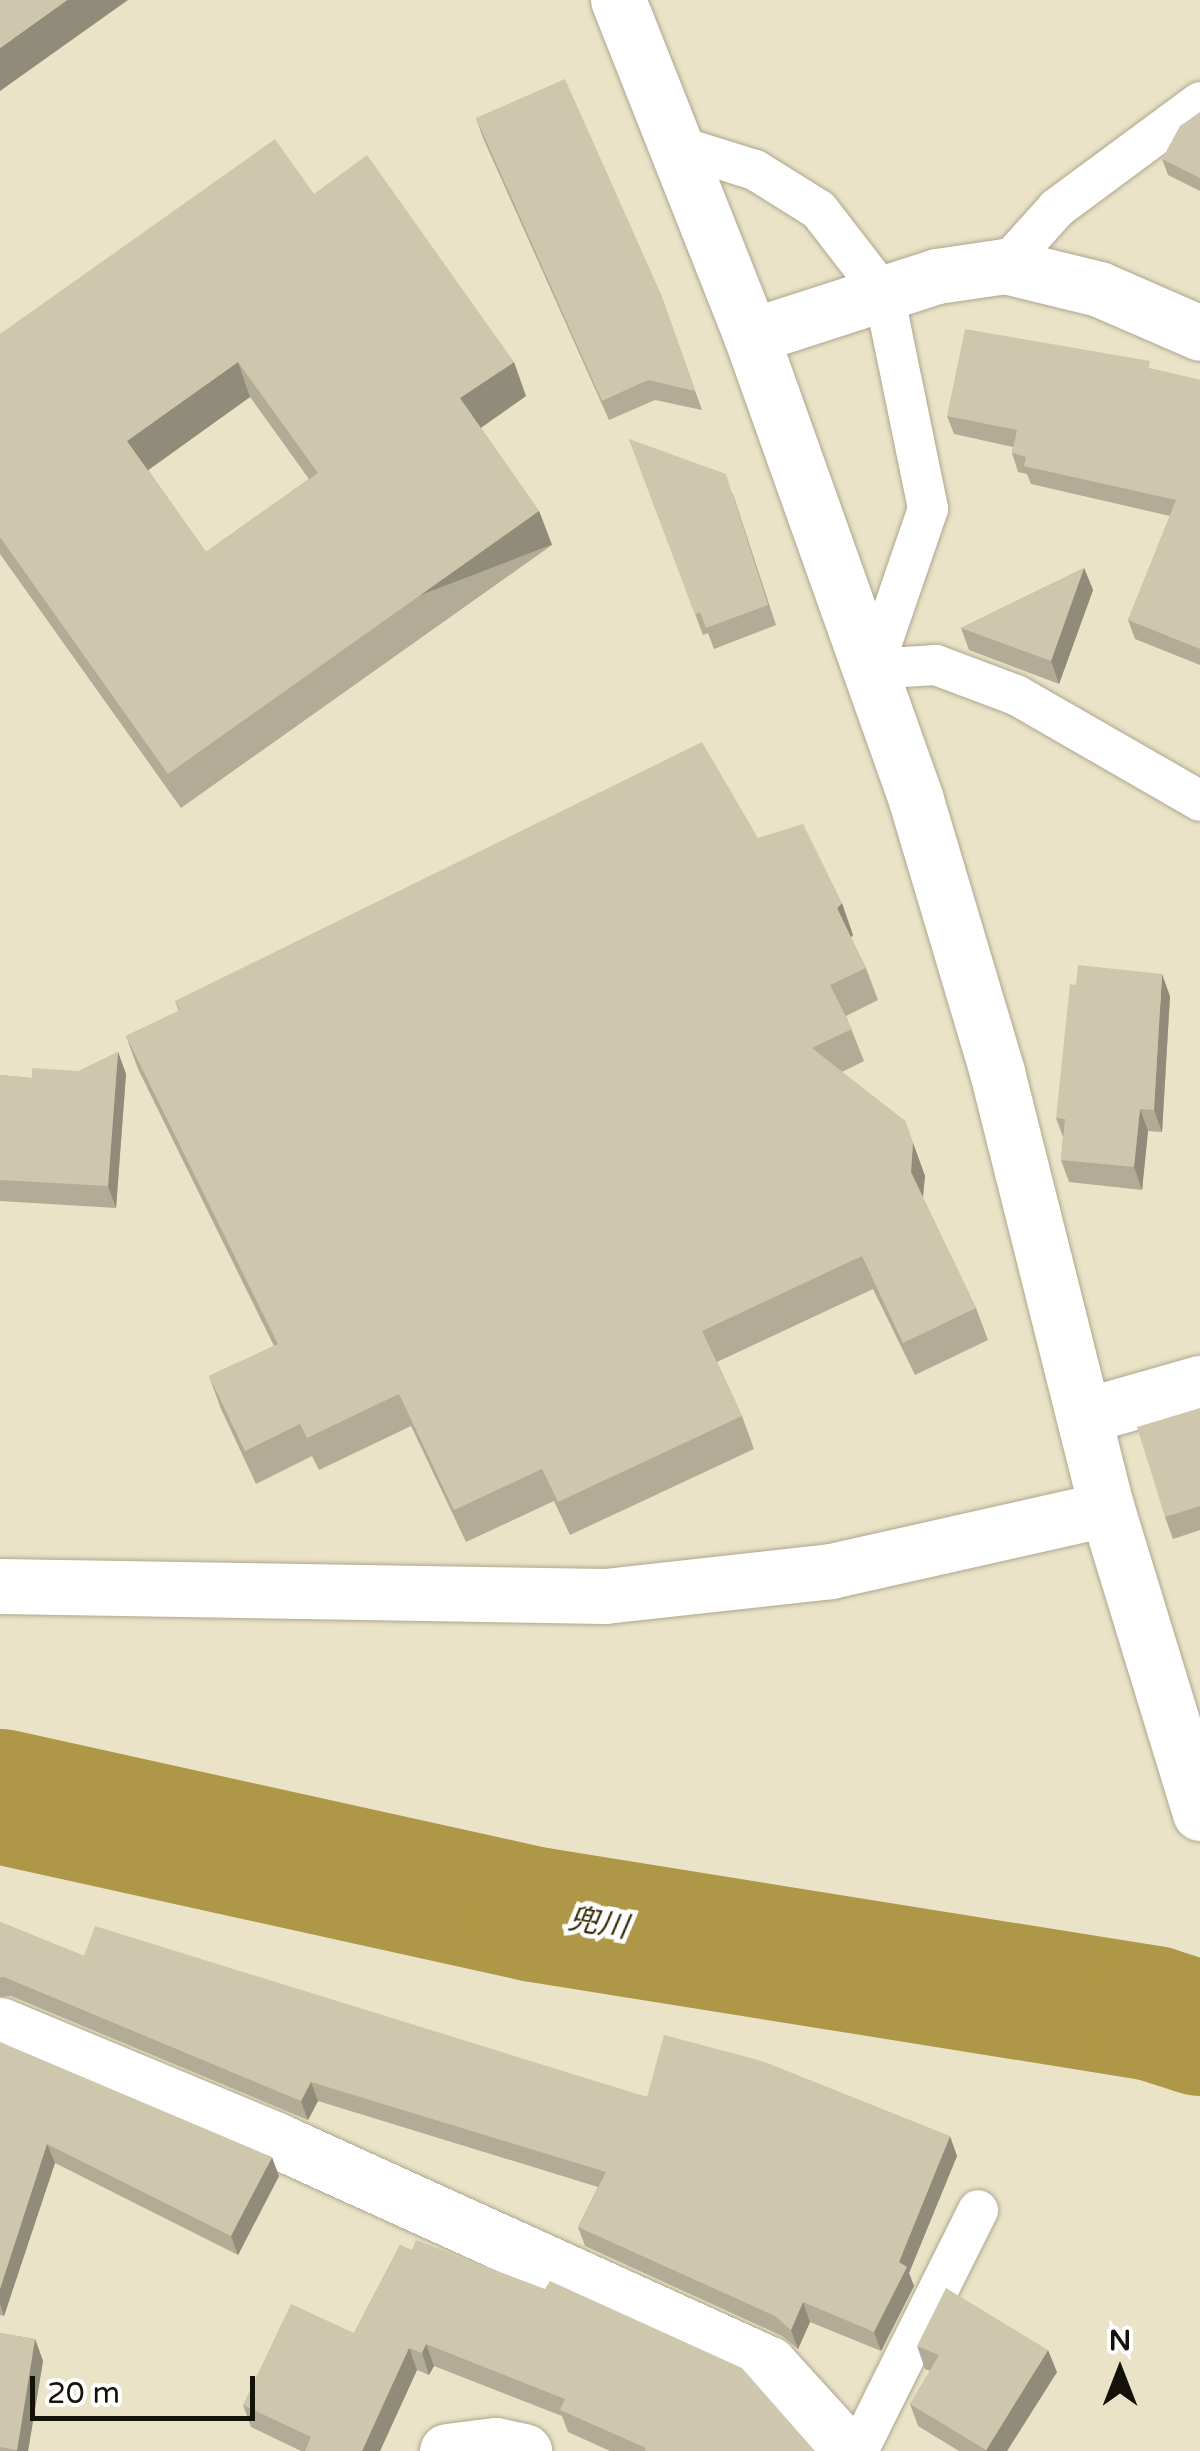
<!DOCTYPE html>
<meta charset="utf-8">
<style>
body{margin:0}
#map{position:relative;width:1200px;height:2451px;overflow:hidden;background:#ebe3c8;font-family:"Varela Round","Noto Sans JP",sans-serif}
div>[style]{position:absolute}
.river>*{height:135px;margin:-67.5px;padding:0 67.5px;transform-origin:67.5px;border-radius:67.5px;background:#ae9746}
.roads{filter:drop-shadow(0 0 2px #aea68d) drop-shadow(0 0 2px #aea68d)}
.service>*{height:40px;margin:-20px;padding:0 20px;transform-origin:20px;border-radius:20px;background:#fff}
.minor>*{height:55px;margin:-27.5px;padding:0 27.5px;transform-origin:27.5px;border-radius:27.5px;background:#fff}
.wall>*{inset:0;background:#b2ab95}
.shaded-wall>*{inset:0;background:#918b79;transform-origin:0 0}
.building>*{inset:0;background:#cfc7ad}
span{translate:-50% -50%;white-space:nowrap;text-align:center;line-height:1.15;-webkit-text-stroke:9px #fff;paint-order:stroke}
.water-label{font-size:30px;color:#352b07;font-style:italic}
.north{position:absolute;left:1070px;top:2321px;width:100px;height:100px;-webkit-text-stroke:8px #fff;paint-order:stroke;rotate:0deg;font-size:28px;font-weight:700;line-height:40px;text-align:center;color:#151209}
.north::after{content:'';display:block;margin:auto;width:35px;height:45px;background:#151209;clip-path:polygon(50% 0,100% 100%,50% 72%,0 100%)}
.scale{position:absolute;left:30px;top:2376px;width:225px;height:45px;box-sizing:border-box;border:5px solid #151209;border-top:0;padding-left:12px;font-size:30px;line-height:35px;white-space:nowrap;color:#151209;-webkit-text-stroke:8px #fff;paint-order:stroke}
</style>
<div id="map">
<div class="river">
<i style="left:0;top:1796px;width:548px;rotate:12.44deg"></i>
<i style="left:535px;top:1914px;width:626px;rotate:9.1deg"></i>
<i style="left:1153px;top:2013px;width:49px;rotate:17.7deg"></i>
</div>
<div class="roads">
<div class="service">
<i style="left:675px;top:145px;width:84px;rotate:17.4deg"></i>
<i style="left:755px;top:170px;width:75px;rotate:32deg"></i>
<i style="left:819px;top:210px;width:106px;rotate:52.3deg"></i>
<i style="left:884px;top:294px;width:219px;rotate:78.4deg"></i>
<i style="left:928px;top:509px;width:169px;rotate:109deg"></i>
<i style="left:873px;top:669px;width:63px;rotate:-3.6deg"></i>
<i style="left:936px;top:665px;width:85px;rotate:20.6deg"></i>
<i style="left:1016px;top:695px;width:212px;rotate:29.9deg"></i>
<i style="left:1005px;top:266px;width:78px;rotate:-48.1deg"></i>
<i style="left:1057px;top:208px;width:178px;rotate:-36.5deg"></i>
<i style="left:858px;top:2451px;width:269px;rotate:-63.5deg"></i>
</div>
<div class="minor">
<i style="left:618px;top:0;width:361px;rotate:68.4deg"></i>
<i style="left:751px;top:336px;width:492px;rotate:70.4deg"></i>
<i style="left:916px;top:800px;width:284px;rotate:73.4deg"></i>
<i style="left:997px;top:1072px;width:451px;rotate:75.9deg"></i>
<i style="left:1107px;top:1509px;width:318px;rotate:73deg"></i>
<i style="left:751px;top:336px;width:195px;rotate:-17.9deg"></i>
<i style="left:937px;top:276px;width:69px;rotate:-8.4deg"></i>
<i style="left:1005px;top:266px;width:97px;rotate:13.7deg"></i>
<i style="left:1099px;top:289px;width:110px;rotate:23.5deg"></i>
<i style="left:1084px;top:1416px;width:121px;rotate:-15.9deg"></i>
<i style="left:0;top:1586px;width:605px;rotate:0.95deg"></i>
<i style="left:605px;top:1596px;width:227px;rotate:-6.3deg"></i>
<i style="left:831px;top:1571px;width:283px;rotate:-12.7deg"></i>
<i style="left:0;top:2025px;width:301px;rotate:22.6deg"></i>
<i style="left:278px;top:2141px;width:539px;rotate:24.43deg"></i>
<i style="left:769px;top:2364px;width:118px;rotate:47.8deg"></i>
<i style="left:447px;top:2451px;width:48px;rotate:-7.1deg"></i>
<i style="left:495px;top:2445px;width:30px;rotate:12deg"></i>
</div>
</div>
<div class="wall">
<i style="clip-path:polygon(1200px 112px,1200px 191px,1168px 175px,1162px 159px)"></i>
<i style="clip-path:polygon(476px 118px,660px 292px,702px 410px,655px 400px,609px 420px,483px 138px)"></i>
<i style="clip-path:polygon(evenodd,314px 194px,526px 396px,481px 428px,539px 511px,552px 545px,181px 808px,0 554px,0 334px,314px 194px,250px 397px,309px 479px,206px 552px,148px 470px,250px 397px)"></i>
<i style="clip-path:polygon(1153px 369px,1200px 380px,1200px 665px,1135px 639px,1128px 620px,1170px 516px,1031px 484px,1027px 474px,1018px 472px,1012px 453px,1013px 447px,954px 434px,947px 416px)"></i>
<i style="clip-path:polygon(629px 439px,733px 494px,776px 625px,714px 649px,708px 633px,703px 635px)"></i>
<i style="clip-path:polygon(1084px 568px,1093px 590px,1059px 684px,969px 650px,961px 628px)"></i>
<i style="clip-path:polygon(758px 838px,853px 935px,851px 938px,866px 968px,878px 1000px,846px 1016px,864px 1061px,842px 1072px,905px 1121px,925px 1176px,923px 1198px,976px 1308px,988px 1340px,915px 1375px,873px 1289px,717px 1362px,742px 1416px,754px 1449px,570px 1535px,554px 1501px,466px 1542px,411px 1426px,319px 1470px,312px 1456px,256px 1484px,221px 1409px,209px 1376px,274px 1346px,138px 1069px,126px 1036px,179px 1011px,175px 1001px)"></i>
<i style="clip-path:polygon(1170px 996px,1162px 1132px,1148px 1131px,1142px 1190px,1069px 1182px,1061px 1160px,1063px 1137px,1056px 1118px)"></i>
<i style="clip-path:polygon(118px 1052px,126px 1074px,116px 1208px,0 1201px,0 1075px,32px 1078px,79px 1071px)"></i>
<i style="clip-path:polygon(1200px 1408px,1200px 1530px,1173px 1539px,1165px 1517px)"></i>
<i style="clip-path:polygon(0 1922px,84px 1956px,647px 2097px,957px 2156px,909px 2273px,914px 2286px,881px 2351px,810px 2322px,798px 2349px,782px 2336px,585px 2246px,578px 2227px,598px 2187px,318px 2101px,308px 2120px,11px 1996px,0 1997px)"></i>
<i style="clip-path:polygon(0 2042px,279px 2176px,238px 2255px,55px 2163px,4px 2316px,0 2315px)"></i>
<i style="clip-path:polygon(400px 2245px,815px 2451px,610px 2451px,568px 2432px,562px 2416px,434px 2366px,429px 2375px,417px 2370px,380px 2451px,301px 2451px,251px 2427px,243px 2405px,354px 2333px)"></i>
<i style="clip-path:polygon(0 2333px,35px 2339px,43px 2361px,28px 2451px,0 2451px)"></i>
<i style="clip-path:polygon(917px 2346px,1057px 2372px,1007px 2451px,959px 2451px,918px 2426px,910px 2404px,930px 2371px,925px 2369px)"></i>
</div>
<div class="shaded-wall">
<i style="clip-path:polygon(67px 0,128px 0,0 91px,0 48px)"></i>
<i style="clip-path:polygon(238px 362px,250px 397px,140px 476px,127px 441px)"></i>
<i style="clip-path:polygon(514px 362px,526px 396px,473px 433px,460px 398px)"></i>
<i style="left:539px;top:511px;width:36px;height:455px;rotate:69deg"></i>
<i style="clip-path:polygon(1084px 568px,1093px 590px,1059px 684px,1051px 661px)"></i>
<i style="clip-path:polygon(842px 903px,853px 935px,848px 940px,837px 908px)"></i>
<i style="clip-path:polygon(1162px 974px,1170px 996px,1162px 1132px,1154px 1110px)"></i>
<i style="clip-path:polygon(118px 1052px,126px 1074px,116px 1208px,108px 1186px)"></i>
<i style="clip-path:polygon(1140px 1109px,1148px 1131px,1142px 1190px,1134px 1167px)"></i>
<i style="clip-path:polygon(913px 1143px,925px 1176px,922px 1204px,911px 1172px)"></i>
<i style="clip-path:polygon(311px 2082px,318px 2101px,308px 2120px,301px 2101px)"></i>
<i style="clip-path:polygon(950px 2136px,957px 2156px,909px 2273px,914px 2286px,881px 2351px,874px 2332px,899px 2262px)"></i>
<i style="clip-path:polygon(47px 2144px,55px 2163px,4px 2316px,0 2304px,0 2289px)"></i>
<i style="clip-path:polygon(272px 2157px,279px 2176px,238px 2255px,231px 2236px)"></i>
<i style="clip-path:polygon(803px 2302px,810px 2322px,798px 2349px,791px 2330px)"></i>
<i style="clip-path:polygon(35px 2339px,43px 2361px,28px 2451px,17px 2451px)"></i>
<i style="clip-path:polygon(426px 2344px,434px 2366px,429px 2375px,422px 2353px)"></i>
<i style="clip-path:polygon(409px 2348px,417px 2370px,380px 2451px,362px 2451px)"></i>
<i style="clip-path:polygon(1048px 2350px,1057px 2372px,1007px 2451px,986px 2451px)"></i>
</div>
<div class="building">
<i style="clip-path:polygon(0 0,67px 0,0 48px)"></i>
<i style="clip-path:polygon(565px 79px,660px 292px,695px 391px,648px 380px,602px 401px,476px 118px)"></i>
<i style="clip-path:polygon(1200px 112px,1200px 178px,1162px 159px,1180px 126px)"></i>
<i style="clip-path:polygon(evenodd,275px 139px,314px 194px,367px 155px,514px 362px,460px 398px,539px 511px,168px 774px,0 537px,0 334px,275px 139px,238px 362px,318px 473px,206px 552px,127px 441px,238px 362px)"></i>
<i style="clip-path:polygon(965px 329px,1150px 361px,1149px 368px,1200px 380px,1200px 649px,1128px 620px,1176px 500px,1024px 466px,1026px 457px,1012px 453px,1017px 430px,947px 416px)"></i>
<i style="clip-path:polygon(629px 439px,726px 474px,768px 605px,706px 628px,700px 612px,695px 615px)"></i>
<i style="clip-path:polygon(1084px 568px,1051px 661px,961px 628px)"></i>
<i style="clip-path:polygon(702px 742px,758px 838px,803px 824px,842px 903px,837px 908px,866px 968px,830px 985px,852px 1029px,812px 1048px,905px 1121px,913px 1143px,911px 1172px,976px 1308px,903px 1343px,862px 1256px,702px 1331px,742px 1416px,558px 1502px,542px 1469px,454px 1510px,399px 1394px,307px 1438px,300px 1424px,245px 1451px,209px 1376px,278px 1344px,126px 1036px,180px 1010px,175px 1001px)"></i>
<i style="clip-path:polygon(1078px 965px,1162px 974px,1154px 1110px,1140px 1109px,1134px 1167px,1061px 1160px,1065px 1119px,1056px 1118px,1070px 984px,1076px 985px)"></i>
<i style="clip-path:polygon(118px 1052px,108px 1186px,0 1180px,0 1075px,32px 1078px,32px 1068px,79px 1071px)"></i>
<i style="clip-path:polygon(1200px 1408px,1200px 1506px,1165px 1517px,1137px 1427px)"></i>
<i style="clip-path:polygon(0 1922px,84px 1956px,95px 1926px,647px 2097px,664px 2035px,762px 2061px,950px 2136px,899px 2262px,907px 2267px,874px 2332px,803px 2302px,791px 2330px,775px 2316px,578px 2227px,606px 2172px,311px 2082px,301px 2101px,4px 1977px,0 1977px)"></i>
<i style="clip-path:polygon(0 2042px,272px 2157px,231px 2236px,47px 2144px,0 2289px)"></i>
<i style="clip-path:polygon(416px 2240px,545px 2289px,550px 2281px,742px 2368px,815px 2451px,645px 2451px,646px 2448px,560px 2410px,565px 2399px,426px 2344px,422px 2353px,409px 2348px,362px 2451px,305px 2451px,311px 2437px,243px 2405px,291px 2304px,354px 2333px,400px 2245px,412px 2250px)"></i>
<i style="clip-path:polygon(946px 2288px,1048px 2350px,986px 2450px,910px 2404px,939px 2355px,917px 2346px)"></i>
<i style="clip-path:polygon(0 2333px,35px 2339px,17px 2450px,0 2447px)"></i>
</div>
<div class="water-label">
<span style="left:598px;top:1924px;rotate:9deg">兜川</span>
</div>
<div class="north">N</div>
<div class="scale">20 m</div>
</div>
